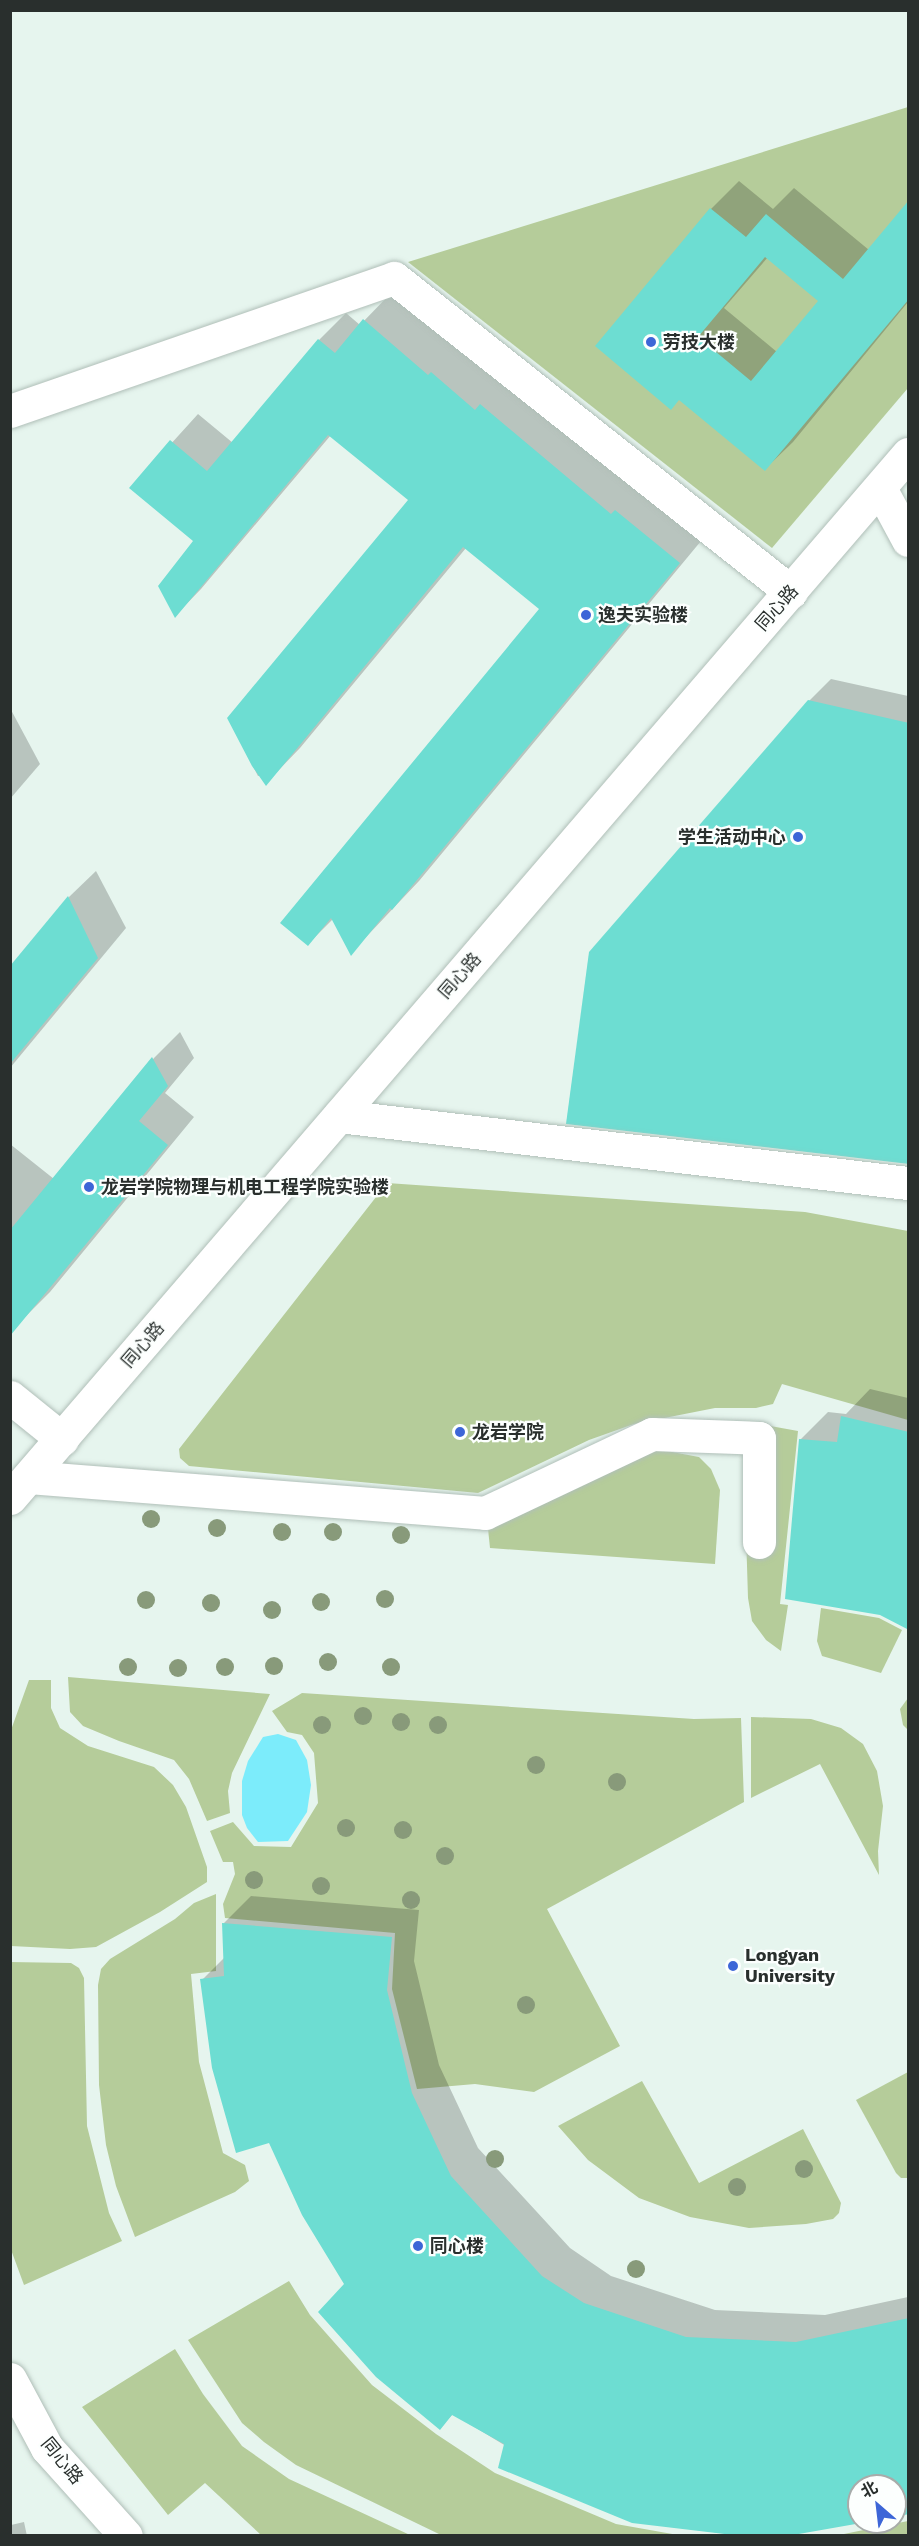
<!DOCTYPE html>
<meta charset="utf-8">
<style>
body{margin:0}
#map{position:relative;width:919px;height:2546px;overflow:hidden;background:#e6f5ee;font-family:"Work Sans","Noto Sans SC",sans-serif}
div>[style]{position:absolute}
.green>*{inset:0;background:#b5cc9a}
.water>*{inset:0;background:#7cecfb}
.shadow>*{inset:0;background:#0003}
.building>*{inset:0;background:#6dddd2}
.roads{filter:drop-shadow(0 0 2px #b0bfb8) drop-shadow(0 0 2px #b0bfb8)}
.minor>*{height:33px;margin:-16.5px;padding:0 16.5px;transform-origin:16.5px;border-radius:16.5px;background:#fff}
.trees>*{width:18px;height:18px;margin:-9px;border-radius:50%;background:#889a7a}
.dots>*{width:16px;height:16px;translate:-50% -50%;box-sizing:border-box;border:3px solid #fcfffe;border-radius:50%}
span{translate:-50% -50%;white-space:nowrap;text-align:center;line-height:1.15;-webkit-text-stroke:4.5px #fcfffe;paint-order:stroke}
.poi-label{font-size:18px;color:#292f2d;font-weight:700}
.left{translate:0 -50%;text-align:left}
.right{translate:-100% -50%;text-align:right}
.street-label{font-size:18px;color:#292f2d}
.frame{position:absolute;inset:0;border:12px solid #292f2d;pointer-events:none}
.north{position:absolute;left:847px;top:2474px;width:60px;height:60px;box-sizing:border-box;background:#fcfffe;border:2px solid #a8acaa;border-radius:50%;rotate:332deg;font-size:16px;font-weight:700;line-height:24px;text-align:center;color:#292f2d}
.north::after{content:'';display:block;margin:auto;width:21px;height:27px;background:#3d66d7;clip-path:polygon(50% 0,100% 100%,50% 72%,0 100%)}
</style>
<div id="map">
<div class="green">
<i style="clip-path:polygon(908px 107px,908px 388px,772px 548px,408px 262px)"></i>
<i style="clip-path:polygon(387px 1183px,805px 1212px,908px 1231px,908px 1420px,782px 1384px,773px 1404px,756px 1408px,715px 1408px,634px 1424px,589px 1440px,478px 1493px,189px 1466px,180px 1458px,179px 1449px)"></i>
<i style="clip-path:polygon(748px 1422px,798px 1431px,780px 1604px,788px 1605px,781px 1651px,766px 1640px,752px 1621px,748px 1598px,745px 1501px)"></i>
<i style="clip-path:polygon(656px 1449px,699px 1457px,711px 1469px,720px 1490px,715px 1564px,490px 1548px,487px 1519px)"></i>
<i style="clip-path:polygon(821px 1608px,879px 1618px,902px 1630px,881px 1673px,822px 1656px,817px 1641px)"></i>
<i style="clip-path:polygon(68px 1677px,270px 1694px,232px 1773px,228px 1791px,230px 1813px,207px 1821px,189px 1779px,174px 1760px,119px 1741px,83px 1726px,70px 1712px)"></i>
<i style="clip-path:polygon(29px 1680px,51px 1680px,51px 1708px,60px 1728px,88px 1746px,154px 1767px,173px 1785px,186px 1807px,207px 1867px,207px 1882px,160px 1912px,96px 1947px,70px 1949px,11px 1946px,11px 1730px)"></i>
<i style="clip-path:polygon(302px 1693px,694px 1719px,741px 1718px,744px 1802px,547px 1909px,620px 2046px,534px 2092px,475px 2084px,417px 2089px,392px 1989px,395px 1933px,225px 1918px,223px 1904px,235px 1874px,233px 1862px,223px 1862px,210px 1831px,233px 1822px,254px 1846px,291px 1847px,318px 1803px,314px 1753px,302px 1735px,287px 1732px,272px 1711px)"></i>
<i style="clip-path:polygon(908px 1698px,908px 1730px,903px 1725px,900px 1709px)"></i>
<i style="clip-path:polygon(751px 1717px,811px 1719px,841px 1728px,863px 1744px,877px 1771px,883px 1806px,878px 1851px,879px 1875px,820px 1764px,751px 1798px)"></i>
<i style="clip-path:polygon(216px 1894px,216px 1971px,191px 1974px,199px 2062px,223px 2153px,245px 2165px,249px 2181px,235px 2192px,135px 2237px,116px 2186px,106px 2145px,99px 2085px,98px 1985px,101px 1969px,110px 1959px,175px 1919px,194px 1903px)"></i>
<i style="clip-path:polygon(10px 1962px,71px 1963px,79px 1968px,84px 1978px,87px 2126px,109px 2213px,122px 2241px,24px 2285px,10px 2247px)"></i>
<i style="clip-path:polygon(908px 2072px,908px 2178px,901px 2178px,896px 2173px,856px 2100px)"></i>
<i style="clip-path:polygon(642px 2081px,699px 2183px,803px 2129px,841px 2203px,839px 2213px,833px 2219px,806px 2224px,749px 2228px,690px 2217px,639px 2198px,588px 2160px,558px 2126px)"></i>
<i style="clip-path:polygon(289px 2281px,310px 2315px,372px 2385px,436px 2434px,495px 2473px,616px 2524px,678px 2535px,441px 2535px,296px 2465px,264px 2442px,242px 2423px,188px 2340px)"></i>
<i style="clip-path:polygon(175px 2349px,203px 2394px,242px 2446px,289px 2479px,410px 2535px,261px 2535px,205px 2483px,168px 2515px,82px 2407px)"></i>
<i style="clip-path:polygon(908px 2521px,908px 2535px,839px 2535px)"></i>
</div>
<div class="water">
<i style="clip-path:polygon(278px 1734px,296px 1740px,307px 1760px,311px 1785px,307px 1812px,288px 1841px,258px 1842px,247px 1828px,242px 1815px,242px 1781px,248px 1761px,263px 1737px)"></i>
</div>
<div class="shadow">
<i style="clip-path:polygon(evenodd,739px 181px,773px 209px,794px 188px,869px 250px,908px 204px,908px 302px,793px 442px,765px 469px,680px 399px,597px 346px,711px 209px,739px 181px,768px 257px,820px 300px,777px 352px,724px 308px,768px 257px)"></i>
<i style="clip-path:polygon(391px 293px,456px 348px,459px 346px,706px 535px,419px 881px,351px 953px,333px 919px,308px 944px,542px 609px,466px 548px,300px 748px,273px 776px,258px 776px,229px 719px,410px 500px,331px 435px,201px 589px,175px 616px,195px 541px,131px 488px,198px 414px,233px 443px,319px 340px,346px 313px,360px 325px)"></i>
<i style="clip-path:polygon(831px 679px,908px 696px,908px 1163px,809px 701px)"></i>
<i style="clip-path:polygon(10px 708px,40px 764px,10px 799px)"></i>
<i style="clip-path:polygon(96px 871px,126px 928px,10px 1068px,10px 969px,69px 897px)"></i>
<i style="clip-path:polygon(180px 1032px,194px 1058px,165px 1093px,194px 1117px,50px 1292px,23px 1319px,10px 1309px,10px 1144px,54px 1179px,154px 1058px)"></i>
<i style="clip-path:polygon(870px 1389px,908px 1398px,908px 1628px,800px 1440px,828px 1412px,846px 1414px)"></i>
<i style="clip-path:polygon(251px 1896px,419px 1910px,414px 1961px,439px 2065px,478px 2148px,570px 2248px,611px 2276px,715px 2310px,825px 2315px,908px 2297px,908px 2513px,895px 2515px,895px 2486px,859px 2486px,859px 2522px,785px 2536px,745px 2536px,632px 2522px,453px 2414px,439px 2428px,346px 2284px,202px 1980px,225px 1957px,223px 1924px)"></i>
<i style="clip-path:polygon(10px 2521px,11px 2525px,24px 2522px,27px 2536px,10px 2536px)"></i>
</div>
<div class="building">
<i style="clip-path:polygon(evenodd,909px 200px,909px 299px,765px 471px,679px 400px,671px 410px,595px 346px,710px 208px,746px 237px,766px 214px,843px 279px,909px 200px,765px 257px,818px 301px,751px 381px,698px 337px,765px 257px)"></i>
<i style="clip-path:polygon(363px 319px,428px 375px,431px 372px,475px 410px,480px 404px,611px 514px,615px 510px,680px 563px,392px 910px,390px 908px,351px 956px,331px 918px,308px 946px,280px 923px,539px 609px,463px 547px,266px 786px,252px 766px,227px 718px,408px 500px,328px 435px,175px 618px,158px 586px,193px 541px,129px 488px,170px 440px,207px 471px,318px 339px,335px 353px)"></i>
<i style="clip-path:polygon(808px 700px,909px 723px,909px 1164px,566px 1124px,589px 952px)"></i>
<i style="clip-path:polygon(68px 896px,98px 958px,10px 1064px,10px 966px)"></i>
<i style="clip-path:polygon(152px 1057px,168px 1086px,139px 1121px,168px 1145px,10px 1336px,10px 1230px)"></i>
<i style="clip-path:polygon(841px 1416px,909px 1432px,909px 1630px,880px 1615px,785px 1599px,799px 1439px,837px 1442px)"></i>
<i style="clip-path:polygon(222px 1923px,392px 1937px,387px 1990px,412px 2093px,451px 2176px,542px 2276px,584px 2303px,686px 2337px,796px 2342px,909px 2318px,909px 2514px,895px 2517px,895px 2486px,859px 2486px,859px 2522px,867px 2522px,793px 2535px,733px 2535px,632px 2523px,498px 2468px,504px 2444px,452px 2415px,440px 2430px,376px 2377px,318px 2312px,344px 2284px,302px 2215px,269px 2143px,236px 2153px,212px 2068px,200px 1979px,224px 1976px)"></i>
</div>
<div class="roads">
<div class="minor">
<i style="left:10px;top:411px;width:406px;rotate:-19.1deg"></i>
<i style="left:394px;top:278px;width:506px;rotate:38.34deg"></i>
<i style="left:880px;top:488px;width:59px;rotate:61.7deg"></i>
<i style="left:339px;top:1116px;width:573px;rotate:6.72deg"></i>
<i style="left:10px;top:1397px;width:67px;rotate:38.9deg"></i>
<i style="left:29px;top:1477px;width:457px;rotate:4.5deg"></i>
<i style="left:485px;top:1513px;width:185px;rotate:-25.3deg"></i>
<i style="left:652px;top:1434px;width:107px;rotate:2.1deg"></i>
<i style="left:759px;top:1438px;width:104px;rotate:90deg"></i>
<i style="left:10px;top:1498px;width:1377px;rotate:-49.3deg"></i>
<i style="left:10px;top:2379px;width:78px;rotate:61.8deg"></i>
<i style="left:47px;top:2448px;width:118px;rotate:48.1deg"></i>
</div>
</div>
<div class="trees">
<i style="left:151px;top:1519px"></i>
<i style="left:217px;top:1528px"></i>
<i style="left:282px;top:1532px"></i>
<i style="left:333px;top:1532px"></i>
<i style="left:401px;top:1535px"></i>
<i style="left:385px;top:1599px"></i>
<i style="left:146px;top:1600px"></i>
<i style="left:321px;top:1602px"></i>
<i style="left:211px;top:1603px"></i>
<i style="left:272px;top:1610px"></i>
<i style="left:328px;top:1662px"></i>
<i style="left:274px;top:1666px"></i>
<i style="left:128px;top:1667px"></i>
<i style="left:225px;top:1667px"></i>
<i style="left:391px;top:1667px"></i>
<i style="left:178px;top:1668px"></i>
<i style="left:363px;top:1716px"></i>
<i style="left:401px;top:1722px"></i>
<i style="left:322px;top:1725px"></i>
<i style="left:438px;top:1725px"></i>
<i style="left:536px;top:1765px"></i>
<i style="left:617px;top:1782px"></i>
<i style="left:346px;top:1828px"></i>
<i style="left:403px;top:1830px"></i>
<i style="left:445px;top:1856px"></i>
<i style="left:254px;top:1880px"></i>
<i style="left:321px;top:1886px"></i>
<i style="left:411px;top:1900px"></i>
<i style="left:526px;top:2005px"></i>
<i style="left:495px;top:2159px"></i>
<i style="left:804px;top:2169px"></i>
<i style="left:737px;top:2187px"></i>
<i style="left:636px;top:2269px"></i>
</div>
<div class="dots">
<i style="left:651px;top:342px;background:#3d66d7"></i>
<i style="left:586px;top:615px;background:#3d66d7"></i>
<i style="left:798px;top:837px;background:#3d66d7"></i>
<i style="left:89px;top:1187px;background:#3d66d7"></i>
<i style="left:460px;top:1432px;background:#3d66d7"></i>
<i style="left:733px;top:1966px;background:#3d66d7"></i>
<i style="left:418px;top:2246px;background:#3d66d7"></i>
</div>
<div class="poi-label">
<span class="left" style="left:663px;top:342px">劳技大楼</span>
<span class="left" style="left:598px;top:615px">逸夫实验楼</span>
<span class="right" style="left:786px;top:837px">学生活动中心</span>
<span class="left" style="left:101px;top:1187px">龙岩学院物理与机电工程学院实验楼</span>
<span class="left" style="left:472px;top:1432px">龙岩学院</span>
<span class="left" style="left:745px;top:1966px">Longyan<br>University</span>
<span class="left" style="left:430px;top:2246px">同心楼</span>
</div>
<div class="street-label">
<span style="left:777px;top:608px;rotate:-49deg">同心路</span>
<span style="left:460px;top:976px;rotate:-49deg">同心路</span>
<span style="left:143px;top:1345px;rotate:-49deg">同心路</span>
<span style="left:62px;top:2461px;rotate:51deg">同心路</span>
</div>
<div class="frame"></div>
<div class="north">北</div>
</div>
